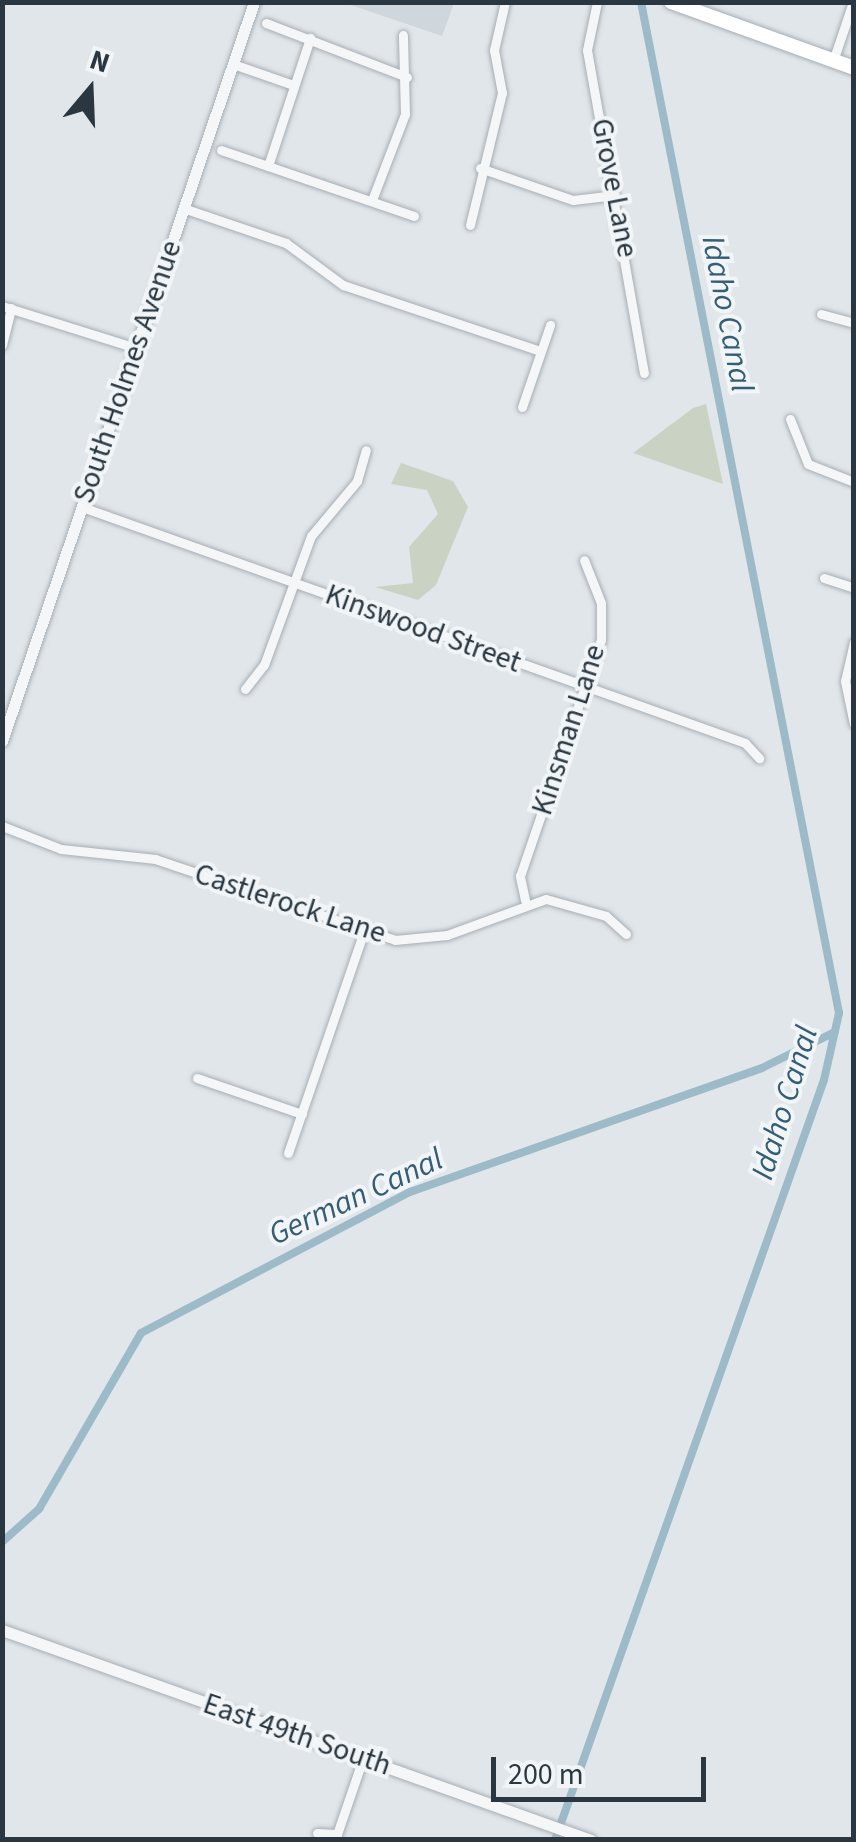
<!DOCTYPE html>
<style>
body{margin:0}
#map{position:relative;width:856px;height:1842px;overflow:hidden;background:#e1e6ea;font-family:"Source Sans 3",sans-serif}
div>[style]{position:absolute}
.built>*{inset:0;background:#cfd6dc}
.green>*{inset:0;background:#cad3c3}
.canal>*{height:8px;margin:-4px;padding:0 4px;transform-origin:4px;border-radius:4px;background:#9dbac9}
.roads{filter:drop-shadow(0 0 2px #a6aeb4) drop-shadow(0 0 2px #a6aeb4)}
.minor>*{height:9px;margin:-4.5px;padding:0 4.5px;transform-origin:4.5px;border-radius:4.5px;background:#f4f6f8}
.tertiary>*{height:11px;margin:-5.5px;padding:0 5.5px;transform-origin:5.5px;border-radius:5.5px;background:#f4f6f8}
.primary>*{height:14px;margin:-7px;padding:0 7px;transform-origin:7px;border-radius:7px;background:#fff}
span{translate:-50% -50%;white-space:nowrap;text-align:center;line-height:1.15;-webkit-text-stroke:8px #f1f5f7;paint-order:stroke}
.street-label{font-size:30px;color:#2a3741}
.water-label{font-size:32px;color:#355d74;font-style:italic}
.frame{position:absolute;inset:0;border:5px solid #2a3741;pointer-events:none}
.north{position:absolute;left:40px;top:40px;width:100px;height:100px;-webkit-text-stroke:8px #f1f5f7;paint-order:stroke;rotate:19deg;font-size:28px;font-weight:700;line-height:40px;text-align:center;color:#2a3741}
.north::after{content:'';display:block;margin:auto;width:35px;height:45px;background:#2a3741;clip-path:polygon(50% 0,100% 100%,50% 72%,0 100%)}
.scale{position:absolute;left:491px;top:1757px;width:215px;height:45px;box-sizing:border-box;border:5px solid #2a3741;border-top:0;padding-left:12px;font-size:30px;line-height:35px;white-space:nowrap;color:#2a3741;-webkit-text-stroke:8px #f1f5f7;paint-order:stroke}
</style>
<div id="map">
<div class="built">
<i style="clip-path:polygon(345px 3px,454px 3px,442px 36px)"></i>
</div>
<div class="green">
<i style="clip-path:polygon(706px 404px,723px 484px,633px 453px,693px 408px)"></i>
<i style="clip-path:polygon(401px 463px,453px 481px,468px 507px,436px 585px,418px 600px,375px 587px,413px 583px,409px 547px,438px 514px,427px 490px,391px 484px)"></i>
</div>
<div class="canal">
<i style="left:2px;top:1542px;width:50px;rotate:-41.7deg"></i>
<i style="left:39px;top:1509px;width:203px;rotate:-59.9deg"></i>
<i style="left:141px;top:1333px;width:304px;rotate:-27.7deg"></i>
<i style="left:410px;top:1192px;width:373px;rotate:-19.4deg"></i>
<i style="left:762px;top:1068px;width:81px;rotate:-26.3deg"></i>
<i style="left:555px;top:1840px;width:806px;rotate:-70.51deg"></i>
<i style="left:824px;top:1080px;width:69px;rotate:-77.4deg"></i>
<i style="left:839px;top:1013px;width:1030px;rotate:-101.08deg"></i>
</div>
<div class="roads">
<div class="minor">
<i style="left:597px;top:2px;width:49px;rotate:101.8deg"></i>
<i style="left:587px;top:50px;width:328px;rotate:80deg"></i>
<i style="left:266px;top:23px;width:151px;rotate:21deg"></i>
<i style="left:833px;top:61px;width:62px;rotate:-71.3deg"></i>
<i style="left:233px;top:64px;width:60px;rotate:19.3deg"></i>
<i style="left:221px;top:150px;width:204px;rotate:18.9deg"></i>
<i style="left:268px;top:166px;width:135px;rotate:-71.8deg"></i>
<i style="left:480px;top:168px;width:98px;rotate:19deg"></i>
<i style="left:573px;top:200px;width:42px;rotate:-6.8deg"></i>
<i style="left:372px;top:200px;width:92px;rotate:-69deg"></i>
<i style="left:405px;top:114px;width:79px;rotate:-91.5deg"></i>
<i style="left:183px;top:208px;width:109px;rotate:18.8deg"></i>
<i style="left:286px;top:243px;width:71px;rotate:36.4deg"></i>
<i style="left:343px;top:285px;width:208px;rotate:18.5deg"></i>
<i style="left:470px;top:225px;width:136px;rotate:-76.4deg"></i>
<i style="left:502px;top:93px;width:44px;rotate:-100.5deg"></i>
<i style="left:494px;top:50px;width:49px;rotate:-77.1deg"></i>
<i style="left:2px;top:306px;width:140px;rotate:17.4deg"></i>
<i style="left:821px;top:314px;width:34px;rotate:15deg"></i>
<i style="left:2px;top:345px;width:38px;rotate:-76deg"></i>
<i style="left:522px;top:407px;width:87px;rotate:-71.1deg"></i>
<i style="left:790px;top:419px;width:48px;rotate:68.2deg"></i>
<i style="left:808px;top:464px;width:49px;rotate:21.4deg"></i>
<i style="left:82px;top:507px;width:704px;rotate:19.59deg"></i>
<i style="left:745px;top:743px;width:21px;rotate:47deg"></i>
<i style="left:824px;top:578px;width:32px;rotate:18deg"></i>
<i style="left:854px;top:642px;width:40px;rotate:103deg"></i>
<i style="left:845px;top:681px;width:44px;rotate:78.2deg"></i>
<i style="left:245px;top:689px;width:31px;rotate:-52deg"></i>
<i style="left:264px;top:665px;width:137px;rotate:-70deg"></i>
<i style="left:311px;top:536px;width:72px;rotate:-50.1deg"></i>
<i style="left:357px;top:481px;width:32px;rotate:-74deg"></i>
<i style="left:2px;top:826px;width:63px;rotate:21.3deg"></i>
<i style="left:61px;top:849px;width:95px;rotate:6.1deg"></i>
<i style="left:155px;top:859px;width:253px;rotate:18.6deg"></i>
<i style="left:395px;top:940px;width:52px;rotate:-5.5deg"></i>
<i style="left:447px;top:935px;width:105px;rotate:-20deg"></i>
<i style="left:546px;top:899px;width:62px;rotate:15.8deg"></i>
<i style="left:606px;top:916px;width:27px;rotate:42deg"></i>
<i style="left:525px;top:900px;width:25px;rotate:-102deg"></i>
<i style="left:520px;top:876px;width:250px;rotate:-71.1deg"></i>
<i style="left:601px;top:640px;width:37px;rotate:-90deg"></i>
<i style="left:601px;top:603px;width:46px;rotate:-111.6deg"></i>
<i style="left:197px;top:1078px;width:111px;rotate:18.9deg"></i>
<i style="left:288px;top:1153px;width:235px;rotate:-71.1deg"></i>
<i style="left:317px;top:1833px;width:20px;rotate:3deg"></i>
<i style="left:335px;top:1840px;width:87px;rotate:-71.1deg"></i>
</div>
<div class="tertiary">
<i style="left:2px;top:741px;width:781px;rotate:-71.17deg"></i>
<i style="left:2px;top:1630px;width:625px;rotate:19.62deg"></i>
</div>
<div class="primary">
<i style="left:671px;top:2px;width:195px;rotate:19.8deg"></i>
</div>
</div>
<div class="street-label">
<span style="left:614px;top:188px;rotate:79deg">Grove Lane</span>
<span style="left:128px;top:372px;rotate:-71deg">South Holmes Avenue</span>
<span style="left:423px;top:629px;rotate:20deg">Kinswood Street</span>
<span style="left:569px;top:730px;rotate:-72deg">Kinsman Lane</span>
<span style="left:290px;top:904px;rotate:18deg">Castlerock Lane</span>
<span style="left:297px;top:1735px;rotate:19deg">East 49th South</span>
</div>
<div class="water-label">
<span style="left:727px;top:314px;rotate:79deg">Idaho Canal</span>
<span style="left:785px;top:1103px;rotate:-73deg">Idaho Canal</span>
<span style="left:356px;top:1197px;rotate:-25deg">German Canal</span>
</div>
<div class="frame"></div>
<div class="north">N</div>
<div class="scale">200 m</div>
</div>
